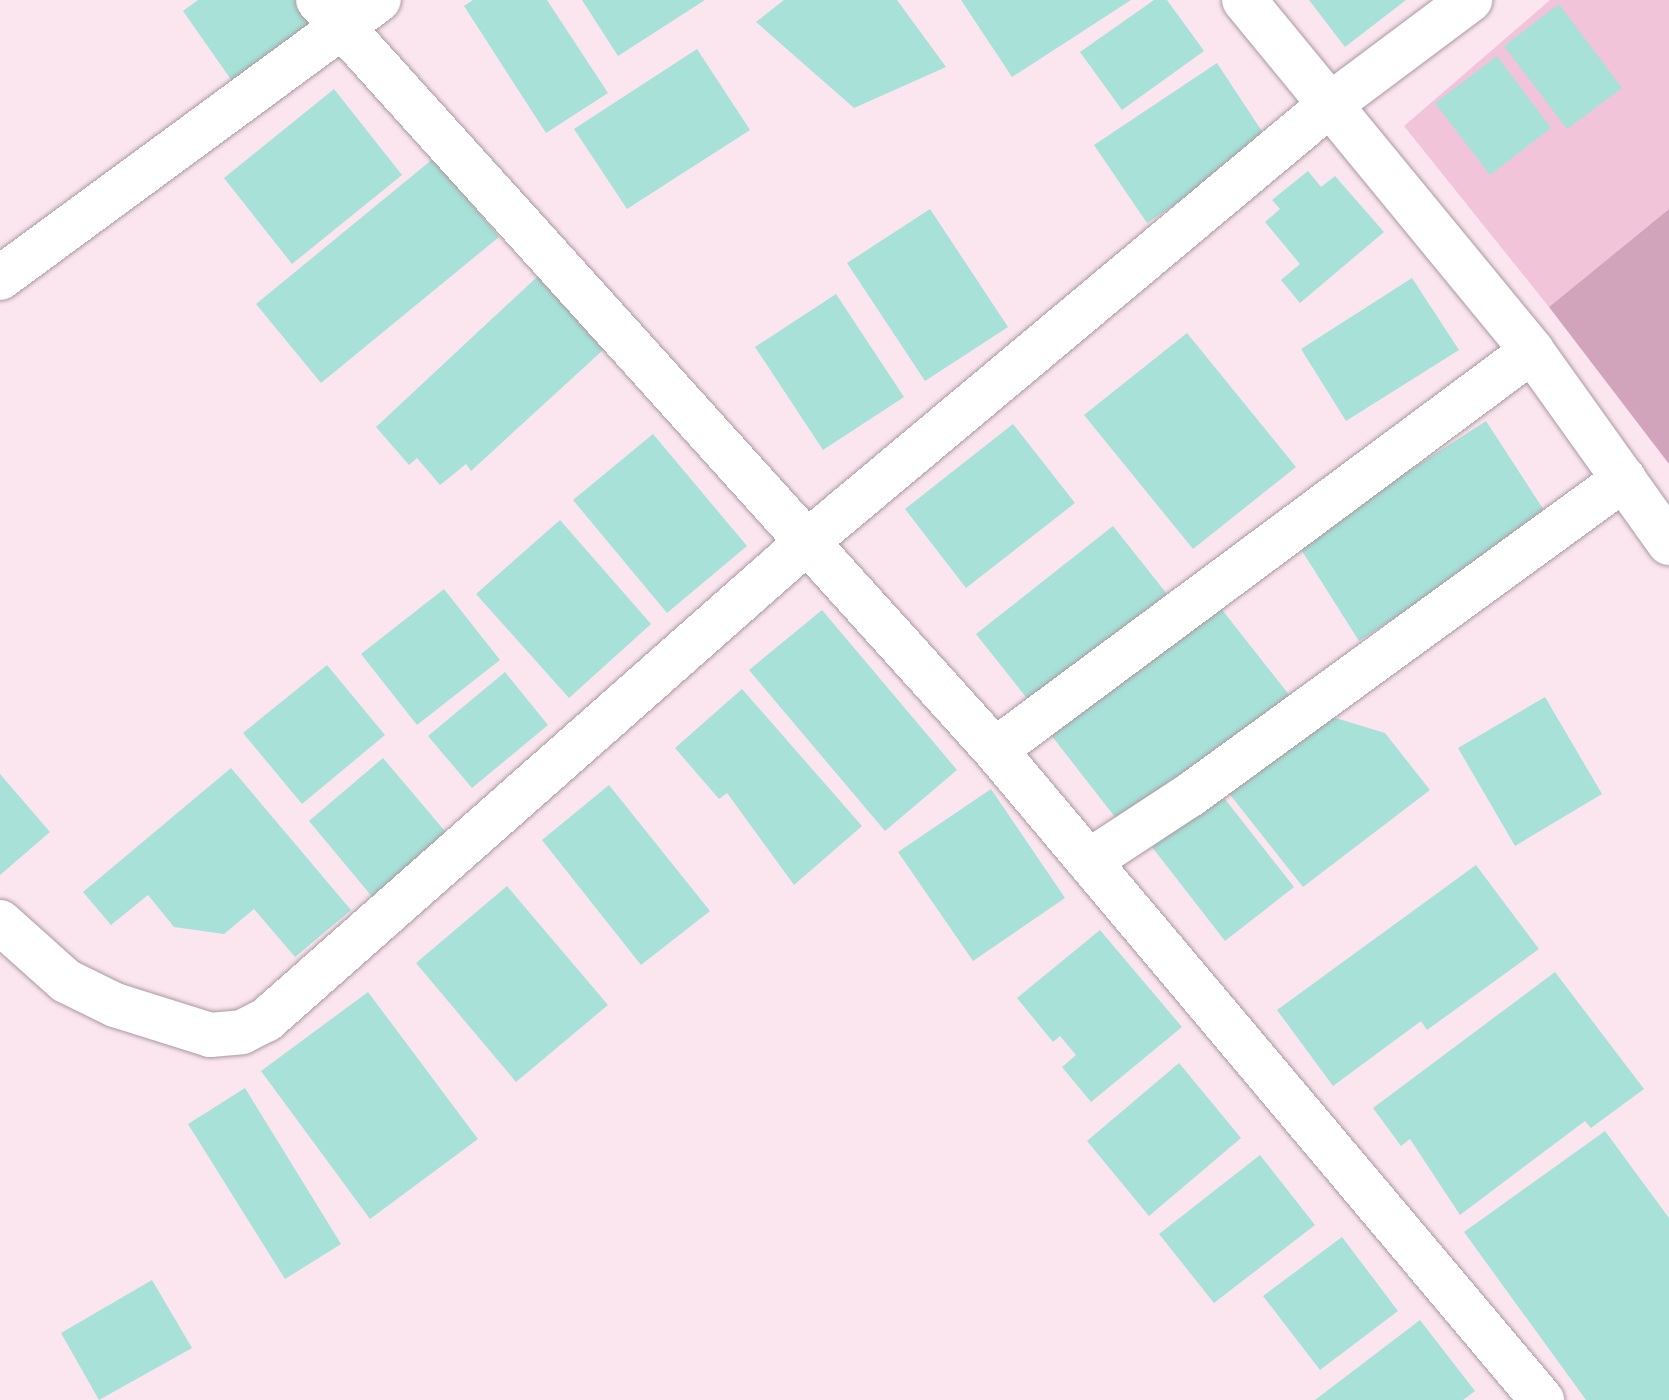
<!DOCTYPE html>
<style>
body{margin:0}
#map{position:relative;width:1669px;height:1400px;overflow:hidden;background:#fbe6f0;font-family:Commissioner,sans-serif}
div>[style]{position:absolute}
.green>*{inset:0;background:#f1c4da}
.water>*{inset:0;background:#d1a4bb}
.building>*{inset:0;background:#a7e1d8}
.roads{filter:drop-shadow(0 0 2px #ab98a1) drop-shadow(0 0 2px #ab98a1)}
.minor>*{height:44px;margin:-22px;padding:0 22px;transform-origin:22px;border-radius:22px;background:#fff}
span{translate:-50% -50%;white-space:nowrap;text-align:center;line-height:1.15;-webkit-text-stroke:7px #fff;paint-order:stroke}
</style>
<div id="map">
<div class="green">
<div style="clip-path:polygon(1550px 0,1669px 0,1669px 209px,1549px 307px,1404px 126px)"></div>
</div>
<div class="water">
<div style="clip-path:polygon(1669px 209px,1669px 464px,1549px 307px)"></div>
</div>
<div class="building">
<div style="clip-path:polygon(198px 0,304px 0,319px 21px,232px 81px,183px 11px)"></div>
<div style="clip-path:polygon(473px 0,547px 0,608px 93px,546px 133px,464px 6px)"></div>
<div style="clip-path:polygon(582px 0,705px 0,618px 56px)"></div>
<div style="clip-path:polygon(784px 0,897px 0,946px 67px,854px 108px,756px 22px)"></div>
<div style="clip-path:polygon(961px 0,1131px 0,1012px 77px)"></div>
<div style="clip-path:polygon(1154px 0,1167px 0,1204px 51px,1122px 110px,1080px 52px)"></div>
<div style="clip-path:polygon(1309px 0,1406px 0,1345px 47px)"></div>
<div style="clip-path:polygon(1559px 4px,1622px 88px,1567px 129px,1504px 46px)"></div>
<div style="clip-path:polygon(697px 49px,750px 130px,627px 209px,574px 129px)"></div>
<div style="clip-path:polygon(1497px 56px,1551px 128px,1490px 175px,1435px 103px)"></div>
<div style="clip-path:polygon(1217px 63px,1269px 142px,1147px 223px,1094px 145px)"></div>
<div style="clip-path:polygon(334px 89px,402px 175px,292px 264px,224px 178px)"></div>
<div style="clip-path:polygon(434px 158px,499px 237px,321px 383px,256px 304px)"></div>
<div style="clip-path:polygon(1308px 171px,1321px 187px,1335px 176px,1384px 232px,1300px 303px,1281px 280px,1300px 264px,1265px 222px,1280px 209px,1272px 200px)"></div>
<div style="clip-path:polygon(930px 209px,1008px 327px,925px 381px,847px 263px)"></div>
<div style="clip-path:polygon(538px 276px,603px 350px,471px 471px,466px 464px,440px 485px,417px 458px,409px 465px,376px 427px)"></div>
<div style="clip-path:polygon(1412px 278px,1459px 350px,1346px 421px,1301px 349px)"></div>
<div style="clip-path:polygon(836px 294px,904px 397px,823px 450px,755px 347px)"></div>
<div style="clip-path:polygon(1187px 333px,1296px 467px,1193px 549px,1084px 415px)"></div>
<div style="clip-path:polygon(1486px 421px,1549px 518px,1359px 641px,1297px 543px)"></div>
<div style="clip-path:polygon(1013px 424px,1075px 503px,966px 588px,905px 509px)"></div>
<div style="clip-path:polygon(653px 434px,747px 546px,667px 613px,573px 500px)"></div>
<div style="clip-path:polygon(560px 520px,651px 624px,569px 698px,476px 594px)"></div>
<div style="clip-path:polygon(1113px 526px,1167px 594px,1029px 701px,976px 634px)"></div>
<div style="clip-path:polygon(444px 589px,500px 660px,417px 725px,361px 654px)"></div>
<div style="clip-path:polygon(1212px 597px,1290px 696px,1122px 826px,1044px 726px)"></div>
<div style="clip-path:polygon(822px 610px,957px 770px,885px 831px,749px 670px)"></div>
<div style="clip-path:polygon(327px 665px,385px 735px,302px 804px,243px 733px)"></div>
<div style="clip-path:polygon(505px 672px,548px 725px,472px 788px,428px 736px)"></div>
<div style="clip-path:polygon(742px 689px,862px 826px,794px 885px,727px 793px,719px 799px,675px 748px)"></div>
<div style="clip-path:polygon(1545px 697px,1602px 794px,1515px 846px,1458px 748px)"></div>
<div style="clip-path:polygon(1319px 713px,1385px 733px,1430px 790px,1303px 887px,1224px 787px)"></div>
<div style="clip-path:polygon(383px 758px,449px 836px,374px 899px,309px 821px)"></div>
<div style="clip-path:polygon(231px 768px,351px 910px,295px 957px,254px 909px,224px 934px,174px 927px,148px 895px,111px 925px,83px 892px)"></div>
<div style="clip-path:polygon(0 774px,50px 832px,0 875px)"></div>
<div style="clip-path:polygon(609px 785px,710px 911px,641px 965px,542px 840px)"></div>
<div style="clip-path:polygon(991px 789px,1065px 898px,973px 961px,898px 852px)"></div>
<div style="clip-path:polygon(1221px 794px,1294px 887px,1225px 941px,1152px 847px)"></div>
<div style="clip-path:polygon(1476px 865px,1539px 949px,1427px 1030px,1421px 1021px,1333px 1086px,1277px 1010px)"></div>
<div style="clip-path:polygon(507px 886px,608px 1005px,516px 1082px,416px 963px)"></div>
<div style="clip-path:polygon(1100px 930px,1182px 1027px,1091px 1102px,1062px 1067px,1076px 1055px,1060px 1036px,1053px 1042px,1017px 998px)"></div>
<div style="clip-path:polygon(1555px 972px,1644px 1089px,1591px 1128px,1585px 1121px,1460px 1215px,1410px 1139px,1401px 1146px,1373px 1108px)"></div>
<div style="clip-path:polygon(368px 992px,478px 1139px,370px 1219px,261px 1071px)"></div>
<div style="clip-path:polygon(1179px 1063px,1241px 1138px,1149px 1216px,1087px 1141px)"></div>
<div style="clip-path:polygon(245px 1088px,341px 1244px,285px 1279px,188px 1124px)"></div>
<div style="clip-path:polygon(1605px 1131px,1669px 1218px,1669px 1400px,1586px 1400px,1464px 1232px)"></div>
<div style="clip-path:polygon(1260px 1155px,1315px 1225px,1214px 1303px,1159px 1234px)"></div>
<div style="clip-path:polygon(1342px 1237px,1398px 1311px,1320px 1370px,1263px 1296px)"></div>
<div style="clip-path:polygon(152px 1280px,192px 1348px,99px 1400px,61px 1333px)"></div>
<div style="clip-path:polygon(1420px 1320px,1475px 1391px,1463px 1400px,1315px 1400px)"></div>
</div>
<div class="roads">
<div class="minor">
<div style="left:318px;top:0;width:1010px;rotate:47.93deg"></div>
<div style="left:995px;top:750px;width:850px;rotate:49.92deg"></div>
<div style="left:1244px;top:0;width:454px;rotate:50.6deg"></div>
<div style="left:1532px;top:351px;width:236px;rotate:54.5deg"></div>
<div style="left:0;top:278px;width:470px;rotate:-36.3deg"></div>
<div style="left:995px;top:750px;width:669px;rotate:-36.61deg"></div>
<div style="left:1089px;top:861px;width:121px;rotate:-33.2deg"></div>
<div style="left:1190px;top:795px;width:537px;rotate:-36.06deg"></div>
<div style="left:0;top:922px;width:89px;rotate:41.8deg"></div>
<div style="left:66px;top:981px;width:55px;rotate:26.1deg"></div>
<div style="left:115px;top:1005px;width:100px;rotate:17.5deg"></div>
<div style="left:210px;top:1035px;width:32px;rotate:-5deg"></div>
<div style="left:242px;top:1032px;width:27px;rotate:-27deg"></div>
<div style="left:266px;top:1020px;width:722px;rotate:-41.46deg"></div>
<div style="left:807px;top:542px;width:678px;rotate:-39.91deg"></div>
<div style="left:1327px;top:107px;width:179px;rotate:-36.8deg"></div>
</div>
</div>
</div>
